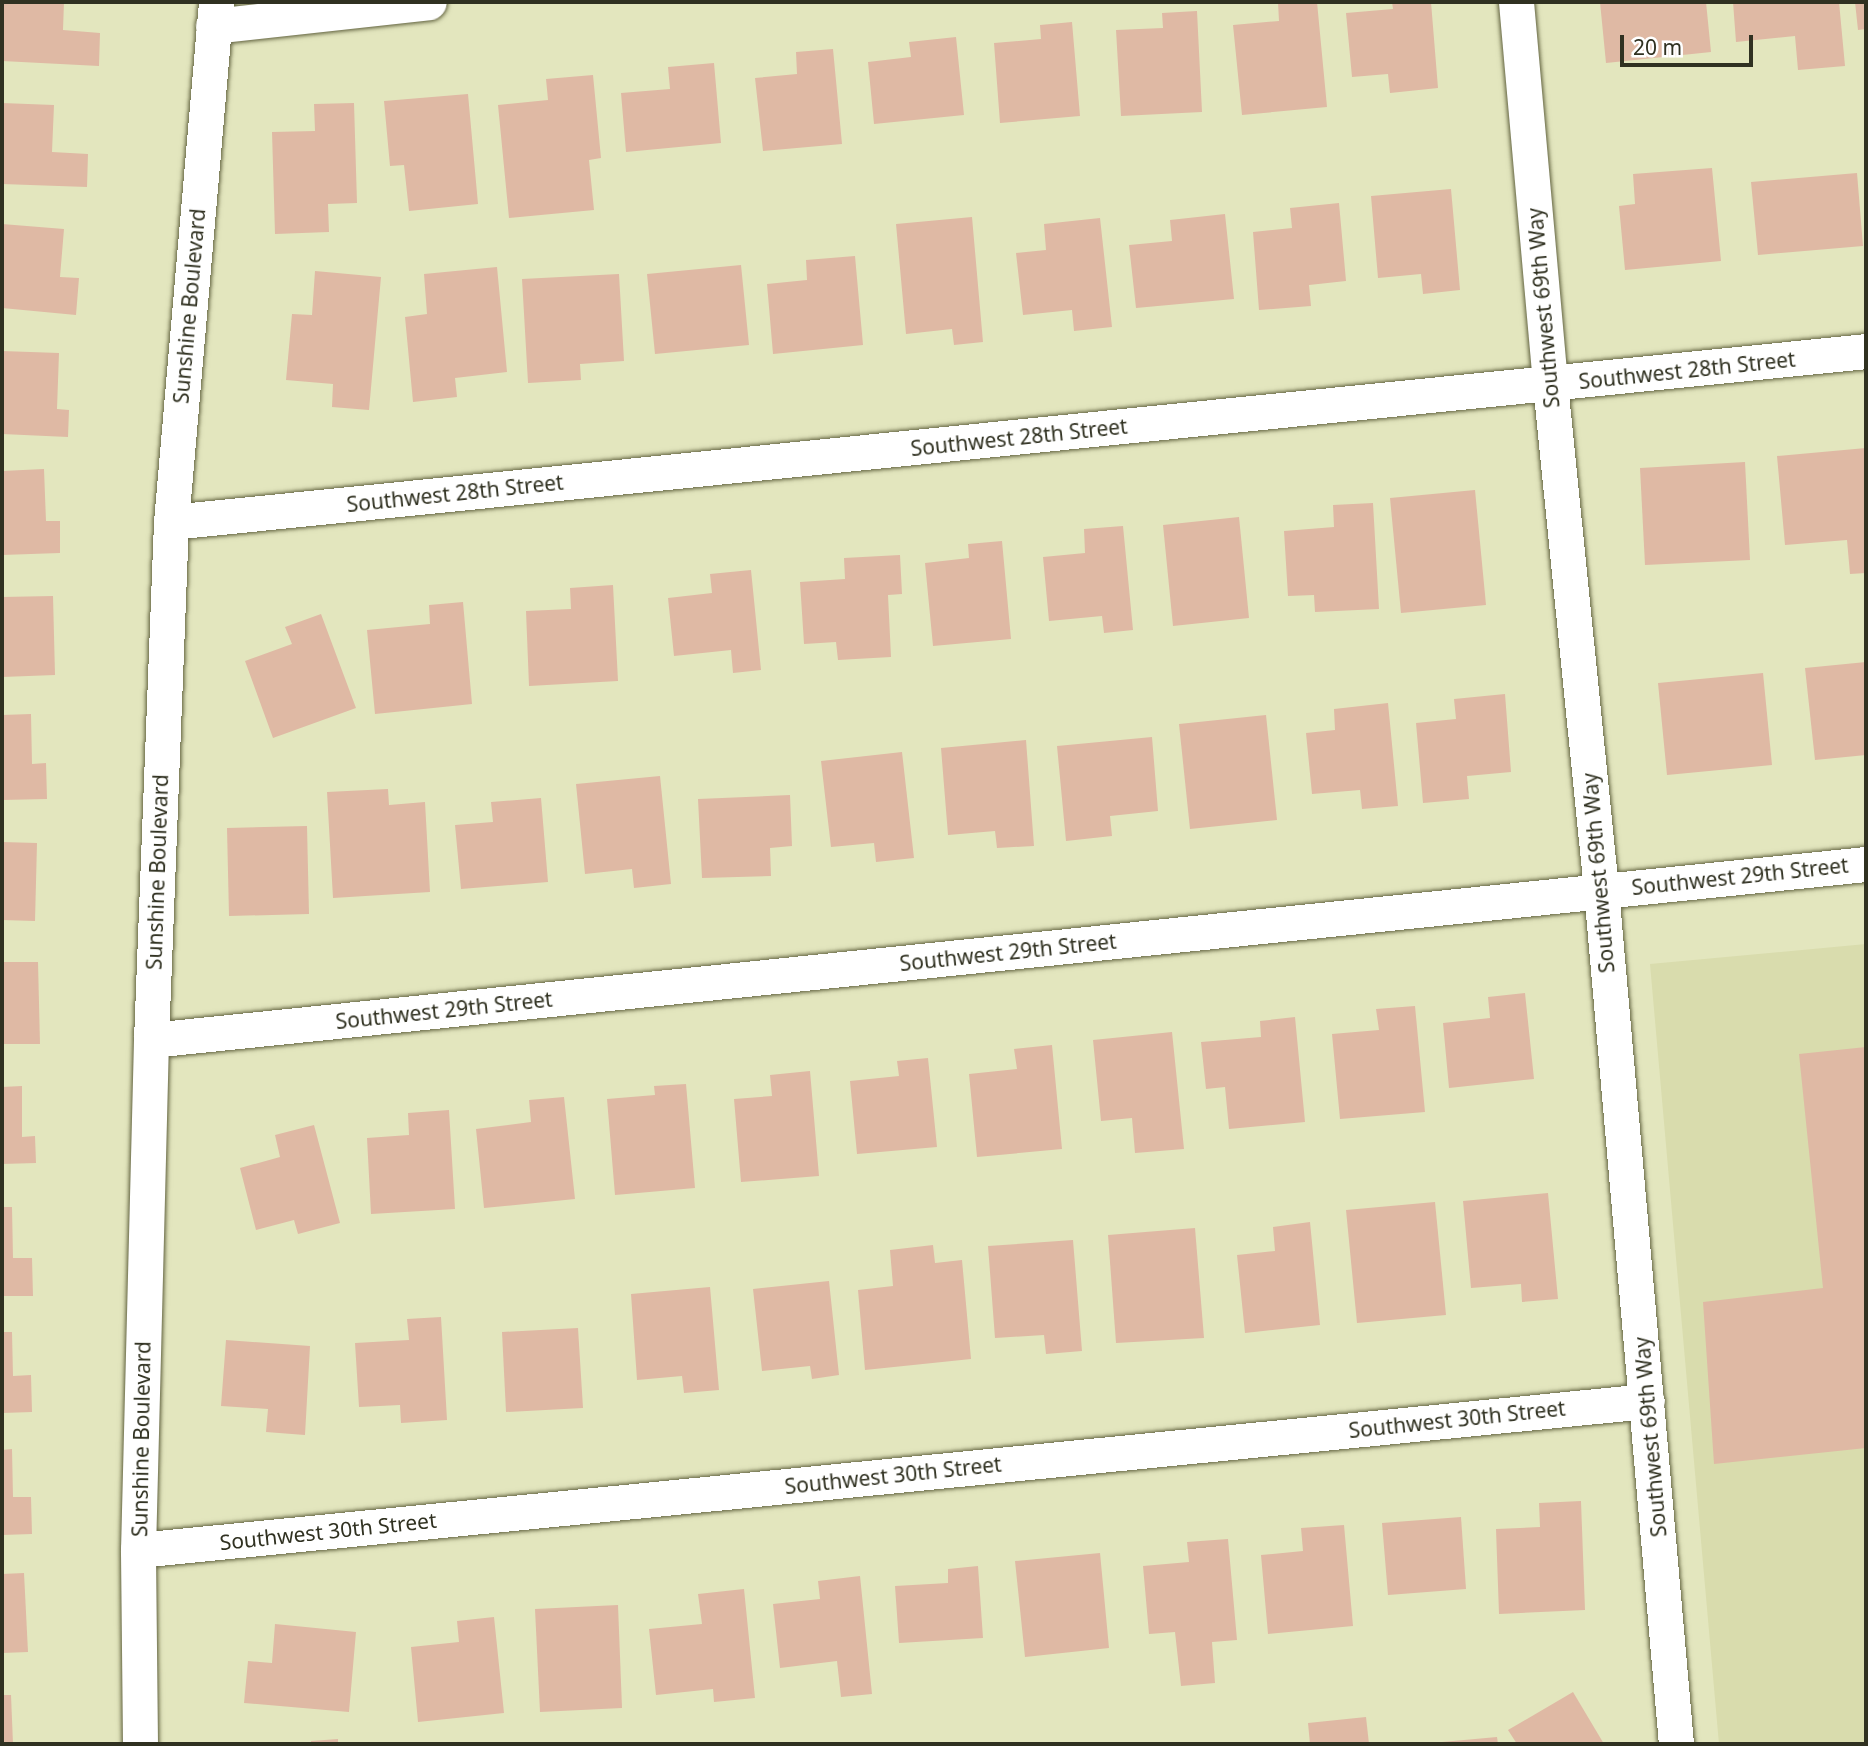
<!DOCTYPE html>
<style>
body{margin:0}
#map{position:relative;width:1868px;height:1746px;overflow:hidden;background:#e3e6be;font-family:"Noto Sans",sans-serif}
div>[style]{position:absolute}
.built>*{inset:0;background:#d9dcad}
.building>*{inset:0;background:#dfb9a4}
.roads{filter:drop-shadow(0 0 2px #636441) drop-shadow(0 0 2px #636441)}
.minor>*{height:35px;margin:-17.5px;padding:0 17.5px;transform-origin:17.5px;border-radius:17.5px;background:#fff}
span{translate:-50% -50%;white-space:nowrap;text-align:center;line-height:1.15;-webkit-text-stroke:6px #fff;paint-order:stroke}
.street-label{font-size:21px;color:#303121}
.frame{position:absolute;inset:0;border:4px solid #303121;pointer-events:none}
.scale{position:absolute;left:1620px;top:35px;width:133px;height:32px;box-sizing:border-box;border:4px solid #303121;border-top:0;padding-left:9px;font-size:21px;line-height:24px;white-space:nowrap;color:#303121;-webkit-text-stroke:5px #fff;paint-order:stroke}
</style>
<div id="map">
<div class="built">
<div style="clip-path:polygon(1866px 944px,1866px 1744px,1719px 1744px,1650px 964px)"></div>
</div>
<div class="building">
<div style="clip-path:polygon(2px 2px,64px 2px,63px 30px,100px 33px,99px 66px,2px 61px)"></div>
<div style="clip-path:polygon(1278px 2px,1317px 2px,1327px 107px,1242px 115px,1233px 25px,1279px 21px)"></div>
<div style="clip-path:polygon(1392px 2px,1431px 2px,1438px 88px,1390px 93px,1388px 74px,1352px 77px,1346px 13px,1393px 9px)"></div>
<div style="clip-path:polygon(1600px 2px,1706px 2px,1711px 52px,1606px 63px)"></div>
<div style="clip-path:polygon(1733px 2px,1839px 2px,1845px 66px,1798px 70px,1795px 36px,1736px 42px)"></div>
<div style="clip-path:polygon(1855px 2px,1866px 2px,1866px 29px,1858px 30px)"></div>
<div style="clip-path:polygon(1197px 11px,1202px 112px,1121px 116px,1116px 30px,1163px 28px,1162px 13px)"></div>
<div style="clip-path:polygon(1072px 22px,1080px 116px,1000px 123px,994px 43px,1041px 39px,1040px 25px)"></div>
<div style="clip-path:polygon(956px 37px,964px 115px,874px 124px,868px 62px,911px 57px,909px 42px)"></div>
<div style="clip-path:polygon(833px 49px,842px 144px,763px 151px,755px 78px,797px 74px,796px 52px)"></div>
<div style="clip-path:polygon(714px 63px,721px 143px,626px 152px,621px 93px,670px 89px,668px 67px)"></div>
<div style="clip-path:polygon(593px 75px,601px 158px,589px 160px,594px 210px,509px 218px,498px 105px,548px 100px,546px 79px)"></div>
<div style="clip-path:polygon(468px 94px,478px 204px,409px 211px,404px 165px,390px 166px,384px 101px)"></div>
<div style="clip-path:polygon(2px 103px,54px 105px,52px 152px,88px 154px,87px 187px,2px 184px)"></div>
<div style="clip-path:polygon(354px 103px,357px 203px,328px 204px,329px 232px,275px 234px,272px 132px,315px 131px,314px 104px)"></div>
<div style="clip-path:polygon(1712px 168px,1721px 261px,1625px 270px,1619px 206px,1635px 204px,1633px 174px)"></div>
<div style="clip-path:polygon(1857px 173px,1863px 246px,1758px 255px,1751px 182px)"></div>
<div style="clip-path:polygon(1451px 189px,1460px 290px,1423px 294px,1421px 274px,1378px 278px,1371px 196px)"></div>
<div style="clip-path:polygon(1339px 203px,1346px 281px,1309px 285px,1311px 306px,1259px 310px,1253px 232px,1292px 228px,1290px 208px)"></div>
<div style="clip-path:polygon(1225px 214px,1234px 299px,1136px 308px,1129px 245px,1172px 241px,1170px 220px)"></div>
<div style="clip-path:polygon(972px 217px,983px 342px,954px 345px,952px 329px,906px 334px,896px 224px)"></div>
<div style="clip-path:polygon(1100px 218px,1112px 327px,1074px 331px,1072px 310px,1023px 315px,1016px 253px,1046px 250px,1044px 224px)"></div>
<div style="clip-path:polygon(2px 224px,64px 229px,60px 277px,79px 278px,76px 315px,2px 308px)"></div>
<div style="clip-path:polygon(855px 256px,863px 345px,773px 354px,767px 284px,807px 280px,806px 260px)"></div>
<div style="clip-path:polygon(741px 265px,749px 345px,655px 354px,647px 274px)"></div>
<div style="clip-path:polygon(497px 267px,507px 372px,455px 378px,457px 397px,413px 402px,405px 317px,427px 314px,424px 274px)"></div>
<div style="clip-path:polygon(315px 271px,381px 277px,369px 410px,332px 407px,333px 384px,286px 380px,292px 314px,312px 315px)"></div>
<div style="clip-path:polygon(619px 274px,624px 361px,580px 364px,581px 380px,528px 383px,522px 279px)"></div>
<div style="clip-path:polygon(2px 351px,59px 353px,57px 409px,69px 410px,68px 437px,2px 434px)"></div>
<div style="clip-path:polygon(1866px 448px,1866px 573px,1850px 574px,1847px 540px,1785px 545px,1777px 456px)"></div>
<div style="clip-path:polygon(1745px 462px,1750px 560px,1645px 565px,1640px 468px)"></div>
<div style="clip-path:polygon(44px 469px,46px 521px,60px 521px,60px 553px,2px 555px,2px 471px)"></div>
<div style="clip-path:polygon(1475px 490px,1486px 605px,1401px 613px,1390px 498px)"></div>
<div style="clip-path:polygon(1373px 503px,1379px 609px,1315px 612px,1314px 595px,1288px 596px,1284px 531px,1334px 527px,1333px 505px)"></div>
<div style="clip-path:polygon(1239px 517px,1249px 618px,1173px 626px,1163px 525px)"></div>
<div style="clip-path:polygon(1123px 526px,1133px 630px,1104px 633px,1102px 616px,1049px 621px,1043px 557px,1085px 553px,1084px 529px)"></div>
<div style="clip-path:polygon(1002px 541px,1011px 639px,933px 646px,925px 563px,969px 558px,968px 544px)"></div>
<div style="clip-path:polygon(900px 555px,902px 594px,888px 595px,891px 657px,838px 660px,836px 642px,804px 644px,800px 582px,845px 579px,844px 558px)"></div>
<div style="clip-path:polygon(751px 570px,761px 670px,733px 673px,731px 650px,674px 656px,668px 598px,712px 593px,710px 574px)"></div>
<div style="clip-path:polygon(613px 585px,618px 681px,529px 686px,526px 611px,571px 609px,570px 588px)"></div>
<div style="clip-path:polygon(53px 596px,55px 675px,2px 677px,2px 597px)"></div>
<div style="clip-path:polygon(463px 602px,472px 704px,375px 714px,367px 630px,430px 624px,429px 605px)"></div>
<div style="clip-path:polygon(321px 614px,356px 708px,273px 738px,245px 661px,292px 644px,285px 627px)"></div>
<div style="clip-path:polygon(1866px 662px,1866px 755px,1815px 760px,1805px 668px)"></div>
<div style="clip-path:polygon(1763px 673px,1772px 765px,1667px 775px,1658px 683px)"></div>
<div style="clip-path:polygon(1505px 694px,1511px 772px,1467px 776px,1469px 799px,1423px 803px,1416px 723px,1456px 719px,1454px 699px)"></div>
<div style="clip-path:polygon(1388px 703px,1398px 806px,1362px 809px,1360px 790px,1312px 794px,1306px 733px,1335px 730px,1334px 709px)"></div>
<div style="clip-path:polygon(31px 714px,32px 764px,46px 763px,47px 799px,2px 800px,2px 715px)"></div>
<div style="clip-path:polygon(1266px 715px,1277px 820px,1190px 829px,1179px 724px)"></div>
<div style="clip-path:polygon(1152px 737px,1158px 811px,1110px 816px,1112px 836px,1066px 841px,1057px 746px)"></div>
<div style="clip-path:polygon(1026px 740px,1034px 846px,997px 848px,995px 831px,948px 835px,941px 748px)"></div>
<div style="clip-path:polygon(902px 752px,914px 858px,876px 862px,874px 843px,831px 847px,821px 761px)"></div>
<div style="clip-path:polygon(660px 776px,671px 884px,634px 888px,632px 869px,585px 874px,576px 784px)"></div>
<div style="clip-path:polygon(388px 789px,389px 805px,425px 802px,430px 892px,333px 898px,327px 792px)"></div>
<div style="clip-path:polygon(790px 795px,792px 846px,770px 848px,771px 876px,702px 878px,698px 799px)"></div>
<div style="clip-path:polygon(541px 798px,548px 882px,461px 889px,455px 825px,493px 822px,491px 802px)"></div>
<div style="clip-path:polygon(307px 826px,309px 914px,229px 916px,227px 828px)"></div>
<div style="clip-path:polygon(2px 842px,37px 843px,35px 921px,2px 920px)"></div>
<div style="clip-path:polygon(2px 962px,38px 962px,40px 1044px,2px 1044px)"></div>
<div style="clip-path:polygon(1525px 993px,1534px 1079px,1449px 1088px,1443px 1023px,1490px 1018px,1488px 997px)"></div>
<div style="clip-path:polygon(1415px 1006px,1425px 1112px,1340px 1119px,1332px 1034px,1379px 1030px,1376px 1009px)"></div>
<div style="clip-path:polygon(1295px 1017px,1305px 1122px,1229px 1129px,1225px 1087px,1206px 1089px,1201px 1042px,1261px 1037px,1260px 1021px)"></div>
<div style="clip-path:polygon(1172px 1032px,1184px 1149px,1135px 1153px,1132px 1118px,1101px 1121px,1093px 1040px)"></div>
<div style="clip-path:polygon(1052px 1045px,1062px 1149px,977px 1157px,969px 1074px,1017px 1069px,1014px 1049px)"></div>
<div style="clip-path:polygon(1866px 1047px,1866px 1448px,1714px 1464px,1703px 1302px,1823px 1288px,1799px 1054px)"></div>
<div style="clip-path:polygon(928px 1058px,937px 1147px,857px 1154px,850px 1081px,899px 1076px,897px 1061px)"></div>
<div style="clip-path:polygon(810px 1071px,819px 1176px,741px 1182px,734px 1099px,772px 1096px,770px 1075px)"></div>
<div style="clip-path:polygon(686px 1084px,695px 1188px,615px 1195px,607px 1099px,655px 1095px,654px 1086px)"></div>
<div style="clip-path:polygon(22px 1086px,22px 1137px,35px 1136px,36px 1163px,2px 1164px,2px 1087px)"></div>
<div style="clip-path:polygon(564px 1097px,575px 1199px,484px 1208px,476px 1129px,531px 1122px,529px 1100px)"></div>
<div style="clip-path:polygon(449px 1110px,455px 1209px,371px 1214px,367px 1138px,409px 1135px,408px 1113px)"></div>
<div style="clip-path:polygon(314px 1125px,340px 1223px,298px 1234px,294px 1220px,256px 1230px,240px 1168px,280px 1157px,275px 1135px)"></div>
<div style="clip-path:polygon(1548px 1193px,1558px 1299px,1522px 1302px,1521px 1284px,1471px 1288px,1463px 1201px)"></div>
<div style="clip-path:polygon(1435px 1202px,1446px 1315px,1357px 1323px,1346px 1210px)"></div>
<div style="clip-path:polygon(2px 1207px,12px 1207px,13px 1258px,32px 1258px,33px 1296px,2px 1296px)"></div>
<div style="clip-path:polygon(1310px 1222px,1320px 1325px,1245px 1333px,1237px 1255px,1275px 1251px,1273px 1227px)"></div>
<div style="clip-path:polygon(1195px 1228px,1204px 1338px,1116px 1343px,1108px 1235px)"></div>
<div style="clip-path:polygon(1073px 1240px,1082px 1351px,1046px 1354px,1044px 1335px,995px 1338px,988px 1246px)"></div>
<div style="clip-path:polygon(933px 1245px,935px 1263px,962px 1260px,971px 1359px,865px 1370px,858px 1290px,893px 1286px,890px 1250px)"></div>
<div style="clip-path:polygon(829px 1281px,839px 1375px,812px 1379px,810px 1366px,762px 1371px,753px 1289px)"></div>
<div style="clip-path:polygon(710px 1287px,719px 1390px,684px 1393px,682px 1376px,637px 1380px,631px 1294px)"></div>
<div style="clip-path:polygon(441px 1317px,447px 1420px,401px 1423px,400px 1405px,359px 1407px,355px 1343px,409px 1340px,407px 1319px)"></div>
<div style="clip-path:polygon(578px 1328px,583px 1408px,506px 1412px,502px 1332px)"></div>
<div style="clip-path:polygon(2px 1332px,12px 1332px,13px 1376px,31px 1375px,32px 1412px,2px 1413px)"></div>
<div style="clip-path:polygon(226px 1340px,310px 1346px,305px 1435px,266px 1432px,268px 1409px,221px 1406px)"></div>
<div style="clip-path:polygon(12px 1449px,13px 1497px,31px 1497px,32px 1534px,2px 1535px,2px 1450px)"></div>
<div style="clip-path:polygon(1581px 1501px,1585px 1610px,1499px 1614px,1496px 1529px,1540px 1527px,1539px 1503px)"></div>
<div style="clip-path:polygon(1461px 1517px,1466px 1589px,1388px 1595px,1382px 1523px)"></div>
<div style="clip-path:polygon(1344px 1525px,1353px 1626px,1268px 1634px,1261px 1555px,1303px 1551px,1301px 1528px)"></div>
<div style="clip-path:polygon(1228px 1539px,1237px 1640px,1212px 1642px,1215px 1683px,1181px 1686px,1175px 1632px,1149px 1634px,1143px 1566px,1189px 1562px,1187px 1542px)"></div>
<div style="clip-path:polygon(1100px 1553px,1109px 1648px,1025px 1657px,1015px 1561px)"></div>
<div style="clip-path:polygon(978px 1566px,983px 1638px,899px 1643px,895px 1586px,948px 1583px,948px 1569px)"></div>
<div style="clip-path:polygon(24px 1573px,28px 1652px,2px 1653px,2px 1574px)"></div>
<div style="clip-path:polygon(860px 1576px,872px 1694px,841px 1697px,837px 1661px,780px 1668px,773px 1604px,820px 1599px,818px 1581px)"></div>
<div style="clip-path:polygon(744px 1589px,755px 1698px,714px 1702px,713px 1689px,656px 1695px,649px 1629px,702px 1624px,698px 1594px)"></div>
<div style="clip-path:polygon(618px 1605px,622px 1708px,540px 1712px,535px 1609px)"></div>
<div style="clip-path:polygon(494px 1617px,504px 1713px,418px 1722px,411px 1647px,459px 1642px,457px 1621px)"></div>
<div style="clip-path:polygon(275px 1624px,356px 1632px,349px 1712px,244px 1703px,248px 1661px,272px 1663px)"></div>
<div style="clip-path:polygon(1573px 1692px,1604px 1744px,1517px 1744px,1508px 1730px)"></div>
<div style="clip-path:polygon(2px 1695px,11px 1695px,13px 1744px,2px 1744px)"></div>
<div style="clip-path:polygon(1366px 1717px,1369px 1744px,1310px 1744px,1308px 1723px)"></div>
<div style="clip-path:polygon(1497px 1737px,1498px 1744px,1442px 1744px,1442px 1742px)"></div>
<div style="clip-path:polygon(338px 1739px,338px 1744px,311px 1744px,311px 1741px)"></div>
</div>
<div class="roads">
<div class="minor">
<div style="left:1516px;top:2px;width:384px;rotate:84.9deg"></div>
<div style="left:1550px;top:384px;width:509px;rotate:84.24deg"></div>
<div style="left:1601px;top:890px;width:857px;rotate:84.98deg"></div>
<div style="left:213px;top:26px;width:217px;rotate:-6.3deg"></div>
<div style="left:171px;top:522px;width:1704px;rotate:-5.76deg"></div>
<div style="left:151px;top:1040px;width:1724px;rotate:-5.86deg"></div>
<div style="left:138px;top:1550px;width:1516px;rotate:-5.64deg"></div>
<div style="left:140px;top:1744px;width:194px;rotate:-90.6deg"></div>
<div style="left:138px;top:1550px;width:510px;rotate:-88.54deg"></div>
<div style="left:151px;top:1040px;width:518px;rotate:-87.79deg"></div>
<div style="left:171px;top:522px;width:522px;rotate:-85.05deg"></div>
</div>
</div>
<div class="street-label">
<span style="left:189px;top:306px;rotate:-85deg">Sunshine Boulevard</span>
<span style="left:1543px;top:308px;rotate:-95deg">Southwest 69th Way</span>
<span style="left:1687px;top:370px;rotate:-6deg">Southwest 28th Street</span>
<span style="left:1019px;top:437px;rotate:-6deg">Southwest 28th Street</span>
<span style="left:455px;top:493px;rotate:-6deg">Southwest 28th Street</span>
<span style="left:157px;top:872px;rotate:-88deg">Sunshine Boulevard</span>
<span style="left:1598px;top:873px;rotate:-95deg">Southwest 69th Way</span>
<span style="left:1740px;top:876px;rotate:-6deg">Southwest 29th Street</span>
<span style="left:1008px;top:952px;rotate:-6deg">Southwest 29th Street</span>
<span style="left:444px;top:1010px;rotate:-6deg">Southwest 29th Street</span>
<span style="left:1457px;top:1419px;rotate:-6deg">Southwest 30th Street</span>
<span style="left:1650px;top:1437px;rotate:-95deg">Southwest 69th Way</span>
<span style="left:141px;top:1439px;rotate:-89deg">Sunshine Boulevard</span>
<span style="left:893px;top:1475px;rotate:-6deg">Southwest 30th Street</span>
<span style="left:328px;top:1531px;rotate:-6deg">Southwest 30th Street</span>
</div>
<div class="frame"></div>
<div class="scale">20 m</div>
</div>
